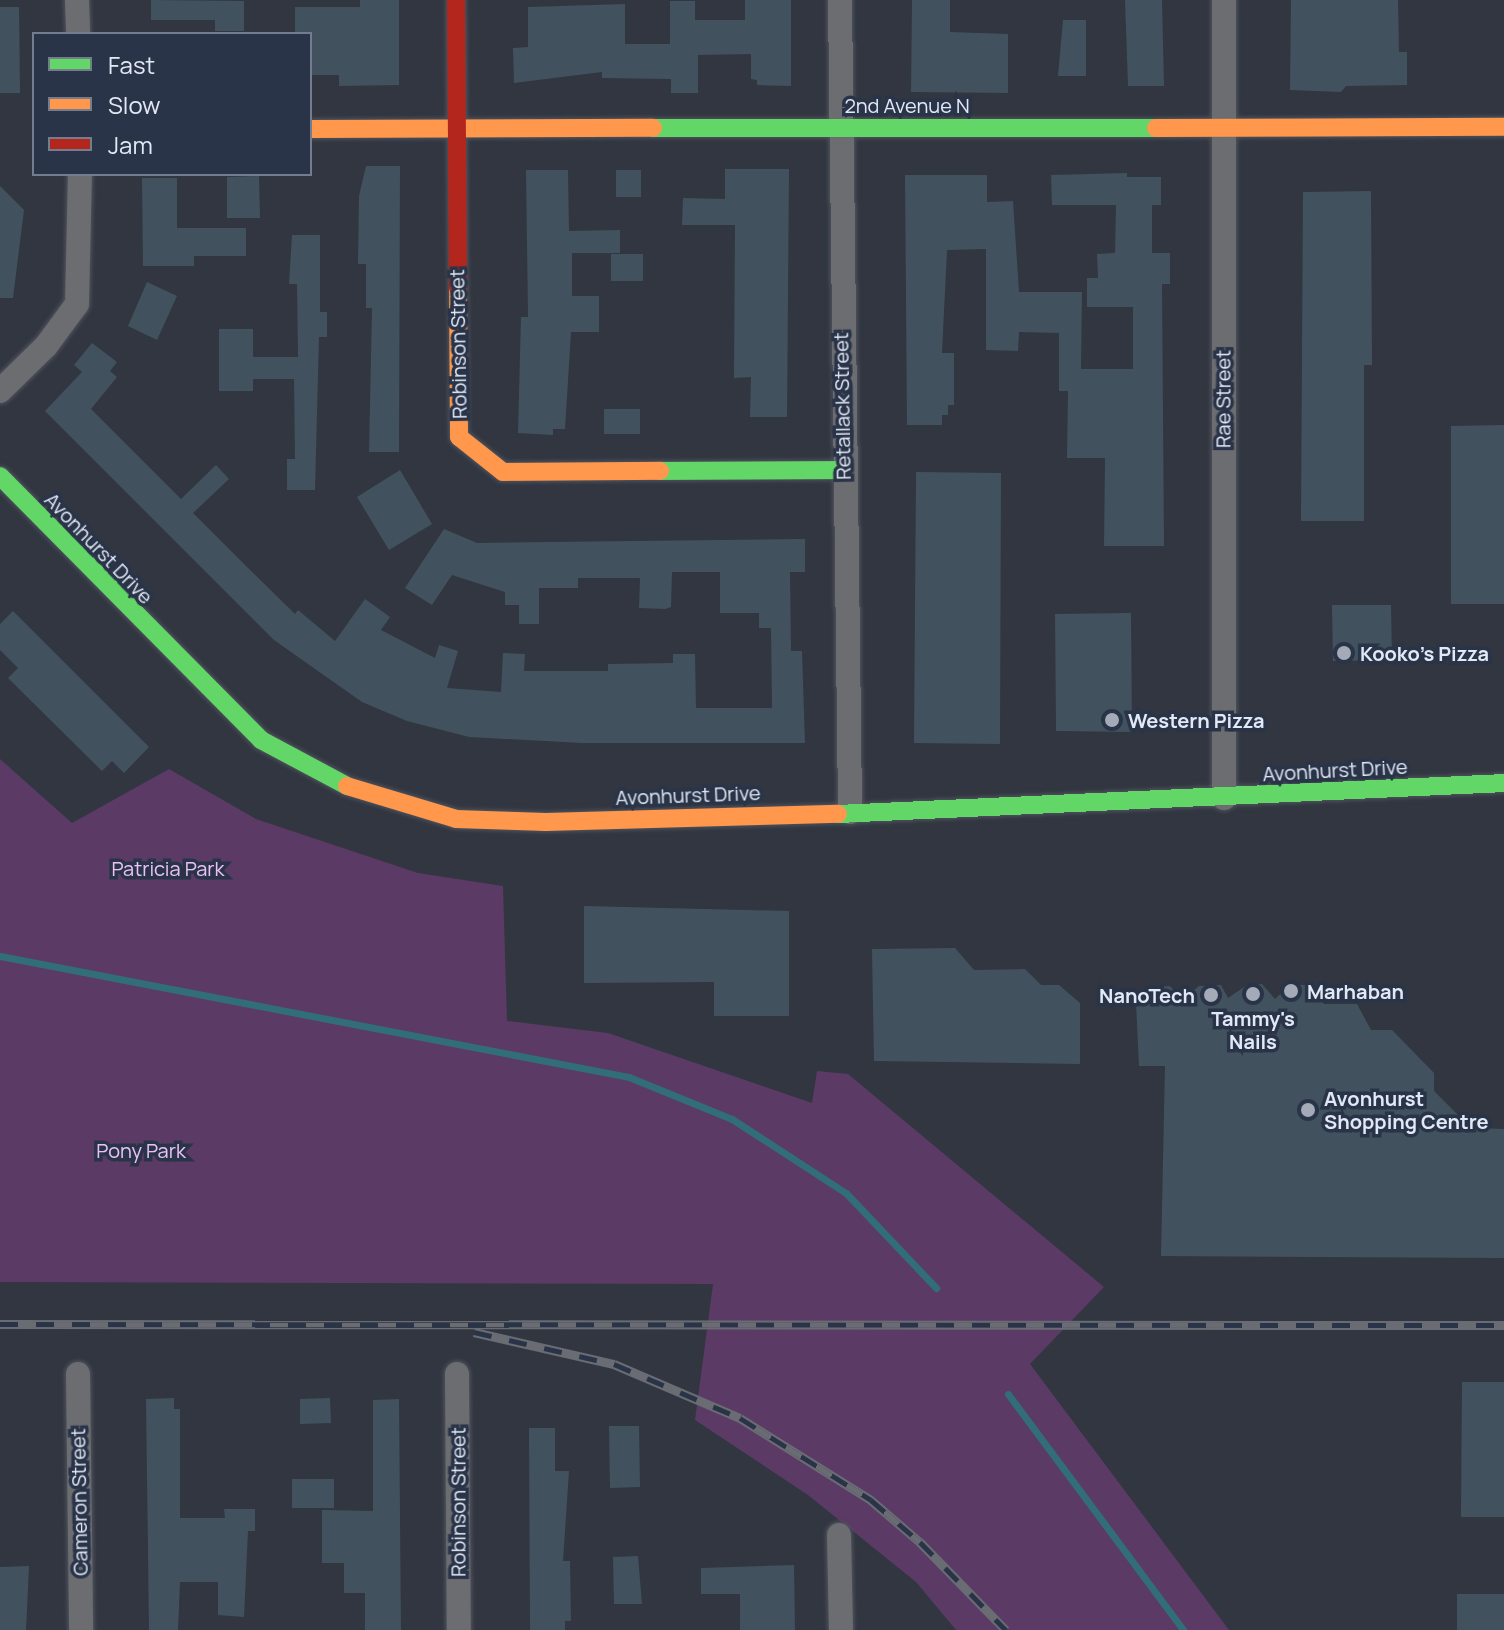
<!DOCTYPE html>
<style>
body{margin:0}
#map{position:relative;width:1504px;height:1630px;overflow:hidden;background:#313641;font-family:Manrope,sans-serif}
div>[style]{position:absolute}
.green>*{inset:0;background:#5b3a66}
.stream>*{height:7px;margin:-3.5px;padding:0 3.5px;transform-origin:3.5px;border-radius:3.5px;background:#316e78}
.building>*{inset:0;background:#41525e}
.roads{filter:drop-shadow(0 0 2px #4f535c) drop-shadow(0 0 2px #4f535c)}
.street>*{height:24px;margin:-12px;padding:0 12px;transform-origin:12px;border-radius:12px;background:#6c6d71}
.fast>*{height:18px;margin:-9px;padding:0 9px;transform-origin:9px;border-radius:9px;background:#63d668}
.slow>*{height:18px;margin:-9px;padding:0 9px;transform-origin:9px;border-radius:9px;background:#ff974d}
.jam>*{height:18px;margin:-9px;padding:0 9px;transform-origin:9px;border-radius:9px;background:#b3261e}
.rail>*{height:9px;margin-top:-4.5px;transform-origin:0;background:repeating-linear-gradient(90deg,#2a3448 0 18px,#696c72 0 36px);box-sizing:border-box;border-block:2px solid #696c72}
.dots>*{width:22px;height:22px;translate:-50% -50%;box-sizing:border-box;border:4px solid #2a3448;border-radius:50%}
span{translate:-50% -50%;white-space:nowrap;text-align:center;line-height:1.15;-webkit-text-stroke:7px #2a3448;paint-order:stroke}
.street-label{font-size:20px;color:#e2e9f6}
.poi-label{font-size:20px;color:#e2e9f6;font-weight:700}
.left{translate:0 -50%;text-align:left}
.right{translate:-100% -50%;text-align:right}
.park-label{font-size:20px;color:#ebc1f7}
.legend{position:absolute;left:32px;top:32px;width:280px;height:144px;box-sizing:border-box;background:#2a3448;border:2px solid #747c8e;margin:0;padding:10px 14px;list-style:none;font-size:24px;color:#e2e9f6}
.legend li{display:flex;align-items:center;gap:16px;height:40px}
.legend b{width:40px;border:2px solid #747c8e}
</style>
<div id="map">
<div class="green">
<div style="clip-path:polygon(0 759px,72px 823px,169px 769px,256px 819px,418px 873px,503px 886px,507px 1021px,608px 1033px,812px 1103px,817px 1071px,848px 1074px,1104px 1287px,1030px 1364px,1229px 1630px,956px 1630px,916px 1582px,808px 1495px,695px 1420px,713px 1284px,0 1282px)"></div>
</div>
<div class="stream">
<div style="left:0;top:956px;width:641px;rotate:10.89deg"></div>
<div style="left:629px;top:1077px;width:111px;rotate:22.2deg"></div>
<div style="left:732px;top:1119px;width:136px;rotate:33deg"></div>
<div style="left:846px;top:1193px;width:131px;rotate:46.5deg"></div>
<div style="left:1008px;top:1394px;width:294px;rotate:53.4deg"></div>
</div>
<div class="building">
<div style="clip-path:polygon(151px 0,244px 1px,244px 31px,215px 31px,215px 20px,151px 20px)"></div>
<div style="clip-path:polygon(360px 0,399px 0,399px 85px,339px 86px,339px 75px,310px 75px,310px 34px,295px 34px,295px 7px,360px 7px)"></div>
<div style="clip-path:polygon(745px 0,791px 0,791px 86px,757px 85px,757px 80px,751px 79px,751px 54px,698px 55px,698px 93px,671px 93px,671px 79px,602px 78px,602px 72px,514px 83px,513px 48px,528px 47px,528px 7px,625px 4px,625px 44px,670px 44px,670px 1px,695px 1px,695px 20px,745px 20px)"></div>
<div style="clip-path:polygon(912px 0,950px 0,950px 32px,1008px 34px,1008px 93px,911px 92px)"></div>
<div style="clip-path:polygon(1125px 0,1162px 0,1164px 86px,1128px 86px)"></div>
<div style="clip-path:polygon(1291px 0,1398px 0,1399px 52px,1407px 52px,1407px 85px,1346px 86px,1341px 92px,1290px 90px)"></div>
<div style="clip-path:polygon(0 7px,19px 7px,20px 93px,0 93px)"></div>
<div style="clip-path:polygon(1063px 20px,1086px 20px,1086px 76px,1058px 76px)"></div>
<div style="clip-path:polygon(366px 166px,400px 166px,399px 452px,369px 452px,372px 308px,366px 308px,366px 264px,358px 264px,359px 196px)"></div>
<div style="clip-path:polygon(725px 169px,789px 169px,787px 417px,750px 417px,751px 377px,734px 378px,735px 225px,682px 225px,683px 198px,725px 199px)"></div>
<div style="clip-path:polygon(526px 170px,568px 170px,569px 231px,620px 230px,620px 253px,572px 253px,572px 296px,599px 296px,599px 332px,571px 332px,565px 429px,553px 429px,553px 435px,518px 433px,521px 317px,528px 317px)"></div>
<div style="clip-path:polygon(616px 170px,641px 170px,641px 197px,616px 197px)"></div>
<div style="clip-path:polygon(1127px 173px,1127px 177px,1161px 177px,1161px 205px,1152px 205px,1152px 253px,1170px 253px,1170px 284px,1162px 284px,1164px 546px,1104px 546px,1105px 458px,1067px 458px,1068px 391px,1059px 391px,1059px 333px,1019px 332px,1018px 351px,986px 350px,986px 249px,947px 250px,942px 353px,954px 353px,954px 405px,948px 405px,948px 415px,942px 415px,942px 425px,907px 425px,905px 175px,987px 175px,987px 202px,1013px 201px,1019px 292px,1082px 292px,1081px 369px,1133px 369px,1133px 307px,1087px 307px,1087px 278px,1098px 278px,1097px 254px,1115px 253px,1116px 205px,1052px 205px,1051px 175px)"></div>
<div style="clip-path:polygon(259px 176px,260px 218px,227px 218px,227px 177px)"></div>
<div style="clip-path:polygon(142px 178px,177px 178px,177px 228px,246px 228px,246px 256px,194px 256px,194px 266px,143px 266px)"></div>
<div style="clip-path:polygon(0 186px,24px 210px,13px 298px,0 298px)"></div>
<div style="clip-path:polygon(1371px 191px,1372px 365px,1364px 365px,1364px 521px,1301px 521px,1303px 192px)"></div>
<div style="clip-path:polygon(292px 235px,320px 235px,320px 312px,327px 312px,327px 337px,319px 337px,315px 490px,287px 490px,287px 459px,295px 459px,294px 379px,253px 379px,253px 391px,219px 391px,219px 329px,253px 329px,253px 357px,298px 357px,297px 284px,289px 284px)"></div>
<div style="clip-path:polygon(611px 254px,643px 254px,643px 281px,611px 281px)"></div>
<div style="clip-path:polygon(147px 282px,177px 296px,157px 340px,128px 326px)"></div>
<div style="clip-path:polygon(92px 343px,117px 362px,110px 371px,117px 377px,91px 409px,181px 499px,216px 465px,229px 479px,193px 513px,245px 565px,295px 614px,298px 610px,335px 641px,365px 599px,390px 617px,381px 630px,435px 658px,439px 645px,458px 651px,447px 688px,501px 692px,503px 653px,525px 654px,524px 671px,608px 671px,608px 664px,673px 663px,673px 654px,695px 654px,696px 708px,772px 708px,771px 628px,759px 628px,759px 613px,720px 613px,720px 572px,672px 572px,671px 607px,665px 609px,639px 608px,640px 578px,578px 578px,578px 588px,539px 588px,539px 624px,519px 624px,519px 605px,505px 605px,505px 592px,452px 575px,432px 605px,405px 588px,444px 529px,477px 543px,805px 539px,805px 572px,790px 572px,791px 651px,802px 651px,805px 743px,582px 743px,469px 737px,407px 721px,362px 702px,274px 640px,45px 411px,82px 372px,74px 365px)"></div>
<div style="clip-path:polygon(604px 409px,640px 409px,640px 434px,604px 434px)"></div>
<div style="clip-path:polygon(1504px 425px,1504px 604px,1451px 604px,1451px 426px)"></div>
<div style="clip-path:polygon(400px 470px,432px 524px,389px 550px,357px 497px)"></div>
<div style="clip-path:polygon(916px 472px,1001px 473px,1000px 744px,914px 743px)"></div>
<div style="clip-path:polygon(1332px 605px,1391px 605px,1392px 660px,1333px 661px)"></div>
<div style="clip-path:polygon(13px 611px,149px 747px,124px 773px,112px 761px,102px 771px,8px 678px,18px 668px,0 650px,0 624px)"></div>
<div style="clip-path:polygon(1131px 613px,1132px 732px,1056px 731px,1055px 614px)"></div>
<div style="clip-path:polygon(584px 906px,789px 911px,789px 1016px,714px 1016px,714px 982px,584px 983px)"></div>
<div style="clip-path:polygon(955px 948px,974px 970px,1025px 969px,1041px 985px,1059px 985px,1080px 1003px,1080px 1064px,874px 1061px,872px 949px)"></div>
<div style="clip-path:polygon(1262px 984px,1275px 999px,1290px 985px,1310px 985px,1324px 1004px,1357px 1004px,1371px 1030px,1392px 1030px,1434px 1073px,1434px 1091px,1471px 1128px,1504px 1129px,1504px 1258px,1161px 1256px,1165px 1066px,1139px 1066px,1136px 1003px,1154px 987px,1170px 986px,1182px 1000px,1199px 986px,1221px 985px,1228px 998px,1247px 985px)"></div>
<div style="clip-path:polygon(1462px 1382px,1504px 1382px,1504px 1517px,1461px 1517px)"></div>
<div style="clip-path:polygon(174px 1398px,174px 1409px,180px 1409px,180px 1518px,225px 1518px,224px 1509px,255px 1509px,255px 1531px,248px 1531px,244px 1617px,218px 1615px,218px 1582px,180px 1582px,178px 1630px,149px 1630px,146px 1399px)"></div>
<div style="clip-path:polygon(330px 1398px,331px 1423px,300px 1424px,300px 1399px)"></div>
<div style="clip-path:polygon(399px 1399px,401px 1630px,365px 1630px,365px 1593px,344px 1593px,344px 1563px,322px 1563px,322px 1510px,373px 1511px,373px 1400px)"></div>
<div style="clip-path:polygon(609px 1426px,639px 1426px,640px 1487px,610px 1488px)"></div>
<div style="clip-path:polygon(529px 1428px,555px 1428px,555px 1471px,569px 1471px,563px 1561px,570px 1561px,571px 1621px,565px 1621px,565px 1630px,530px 1630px)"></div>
<div style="clip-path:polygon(292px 1479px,334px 1479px,334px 1508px,292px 1508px)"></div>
<div style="clip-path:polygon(638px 1556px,642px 1604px,614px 1604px,613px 1557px)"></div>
<div style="clip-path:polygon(794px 1565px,795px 1630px,740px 1630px,740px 1594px,701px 1594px,701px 1568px)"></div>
<div style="clip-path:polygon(29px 1566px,26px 1630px,0 1630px,0 1567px)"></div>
<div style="clip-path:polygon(1457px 1594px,1504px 1594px,1504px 1630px,1457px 1630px)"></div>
</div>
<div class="roads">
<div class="street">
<div style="left:77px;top:0;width:34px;rotate:88deg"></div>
<div style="left:840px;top:0;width:812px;rotate:89.29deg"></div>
<div style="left:0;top:391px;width:64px;rotate:-44.4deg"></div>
<div style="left:46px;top:346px;width:52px;rotate:-53.6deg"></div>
<div style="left:77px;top:304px;width:130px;rotate:-88.7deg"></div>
<div style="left:1224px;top:798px;width:798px;rotate:-90deg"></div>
<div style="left:78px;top:1374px;width:256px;rotate:89.3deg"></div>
<div style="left:457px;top:1374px;width:256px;rotate:89.6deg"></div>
<div style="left:839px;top:1535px;width:95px;rotate:88.8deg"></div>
</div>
<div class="fast">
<div style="left:653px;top:128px;width:503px"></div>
<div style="left:660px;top:471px;width:182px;rotate:-0.3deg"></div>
<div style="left:0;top:476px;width:371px;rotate:45.3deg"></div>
<div style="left:261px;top:740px;width:98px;rotate:28.1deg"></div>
<div style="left:838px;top:814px;width:667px;rotate:-2.66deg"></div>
</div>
<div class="slow">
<div style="left:1156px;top:128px;width:348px;rotate:-0.2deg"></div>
<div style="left:310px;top:129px;width:343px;rotate:-0.2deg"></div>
<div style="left:458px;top:288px;width:149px;rotate:89.6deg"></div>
<div style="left:459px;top:437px;width:56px;rotate:38.5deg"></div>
<div style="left:503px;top:472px;width:157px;rotate:-0.4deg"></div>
<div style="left:347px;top:786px;width:114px;rotate:16.8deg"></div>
<div style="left:456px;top:819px;width:90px;rotate:1.9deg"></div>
<div style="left:546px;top:822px;width:292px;rotate:-1.6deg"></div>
</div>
<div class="jam">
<div style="left:456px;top:0;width:288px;rotate:89.6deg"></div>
</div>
</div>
<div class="rail">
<div style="left:0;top:1324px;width:1504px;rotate:0.04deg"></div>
<div style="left:474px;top:1332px;width:144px;rotate:12.9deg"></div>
<div style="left:614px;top:1364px;width:137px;rotate:23.2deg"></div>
<div style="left:740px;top:1418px;width:155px;rotate:32deg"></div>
<div style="left:871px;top:1500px;width:65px;rotate:40.6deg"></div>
<div style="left:920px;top:1542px;width:123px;rotate:45.7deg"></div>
</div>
<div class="dots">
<div style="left:1344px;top:653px;background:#a4aab7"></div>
<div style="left:1112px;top:720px;background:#a4aab7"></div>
<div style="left:1291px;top:991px;background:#a4aab7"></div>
<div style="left:1253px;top:994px;background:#a4aab7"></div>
<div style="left:1211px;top:995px;background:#a4aab7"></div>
<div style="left:1308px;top:1110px;background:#a4aab7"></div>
</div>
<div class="street-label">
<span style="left:907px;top:105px">2nd Avenue N</span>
<span style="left:458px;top:344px;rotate:-91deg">Robinson Street</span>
<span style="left:1223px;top:399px;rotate:-90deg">Rae Street</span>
<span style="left:842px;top:406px;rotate:-91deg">Retallack Street</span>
<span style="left:99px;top:548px;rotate:46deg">Avonhurst Drive</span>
<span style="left:1335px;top:770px;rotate:-3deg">Avonhurst Drive</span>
<span style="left:688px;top:795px;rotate:-2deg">Avonhurst Drive</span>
<span style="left:79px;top:1502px;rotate:-91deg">Cameron Street</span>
<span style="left:458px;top:1502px;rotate:-90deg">Robinson Street</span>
</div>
<div class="poi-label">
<span class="left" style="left:1360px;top:653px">Kooko's Pizza</span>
<span class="left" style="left:1128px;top:720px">Western Pizza</span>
<span class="left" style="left:1307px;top:991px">Marhaban</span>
<span class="right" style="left:1195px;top:995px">NanoTech</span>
<span style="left:1253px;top:1030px">Tammy's<br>Nails</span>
<span class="left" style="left:1324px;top:1110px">Avonhurst<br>Shopping Centre</span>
</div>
<div class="park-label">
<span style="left:168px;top:868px">Patricia Park</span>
<span style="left:141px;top:1150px">Pony Park</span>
</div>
<ul class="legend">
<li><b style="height:10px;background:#63d668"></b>Fast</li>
<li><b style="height:10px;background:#ff974d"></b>Slow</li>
<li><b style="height:10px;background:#b3261e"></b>Jam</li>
</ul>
</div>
